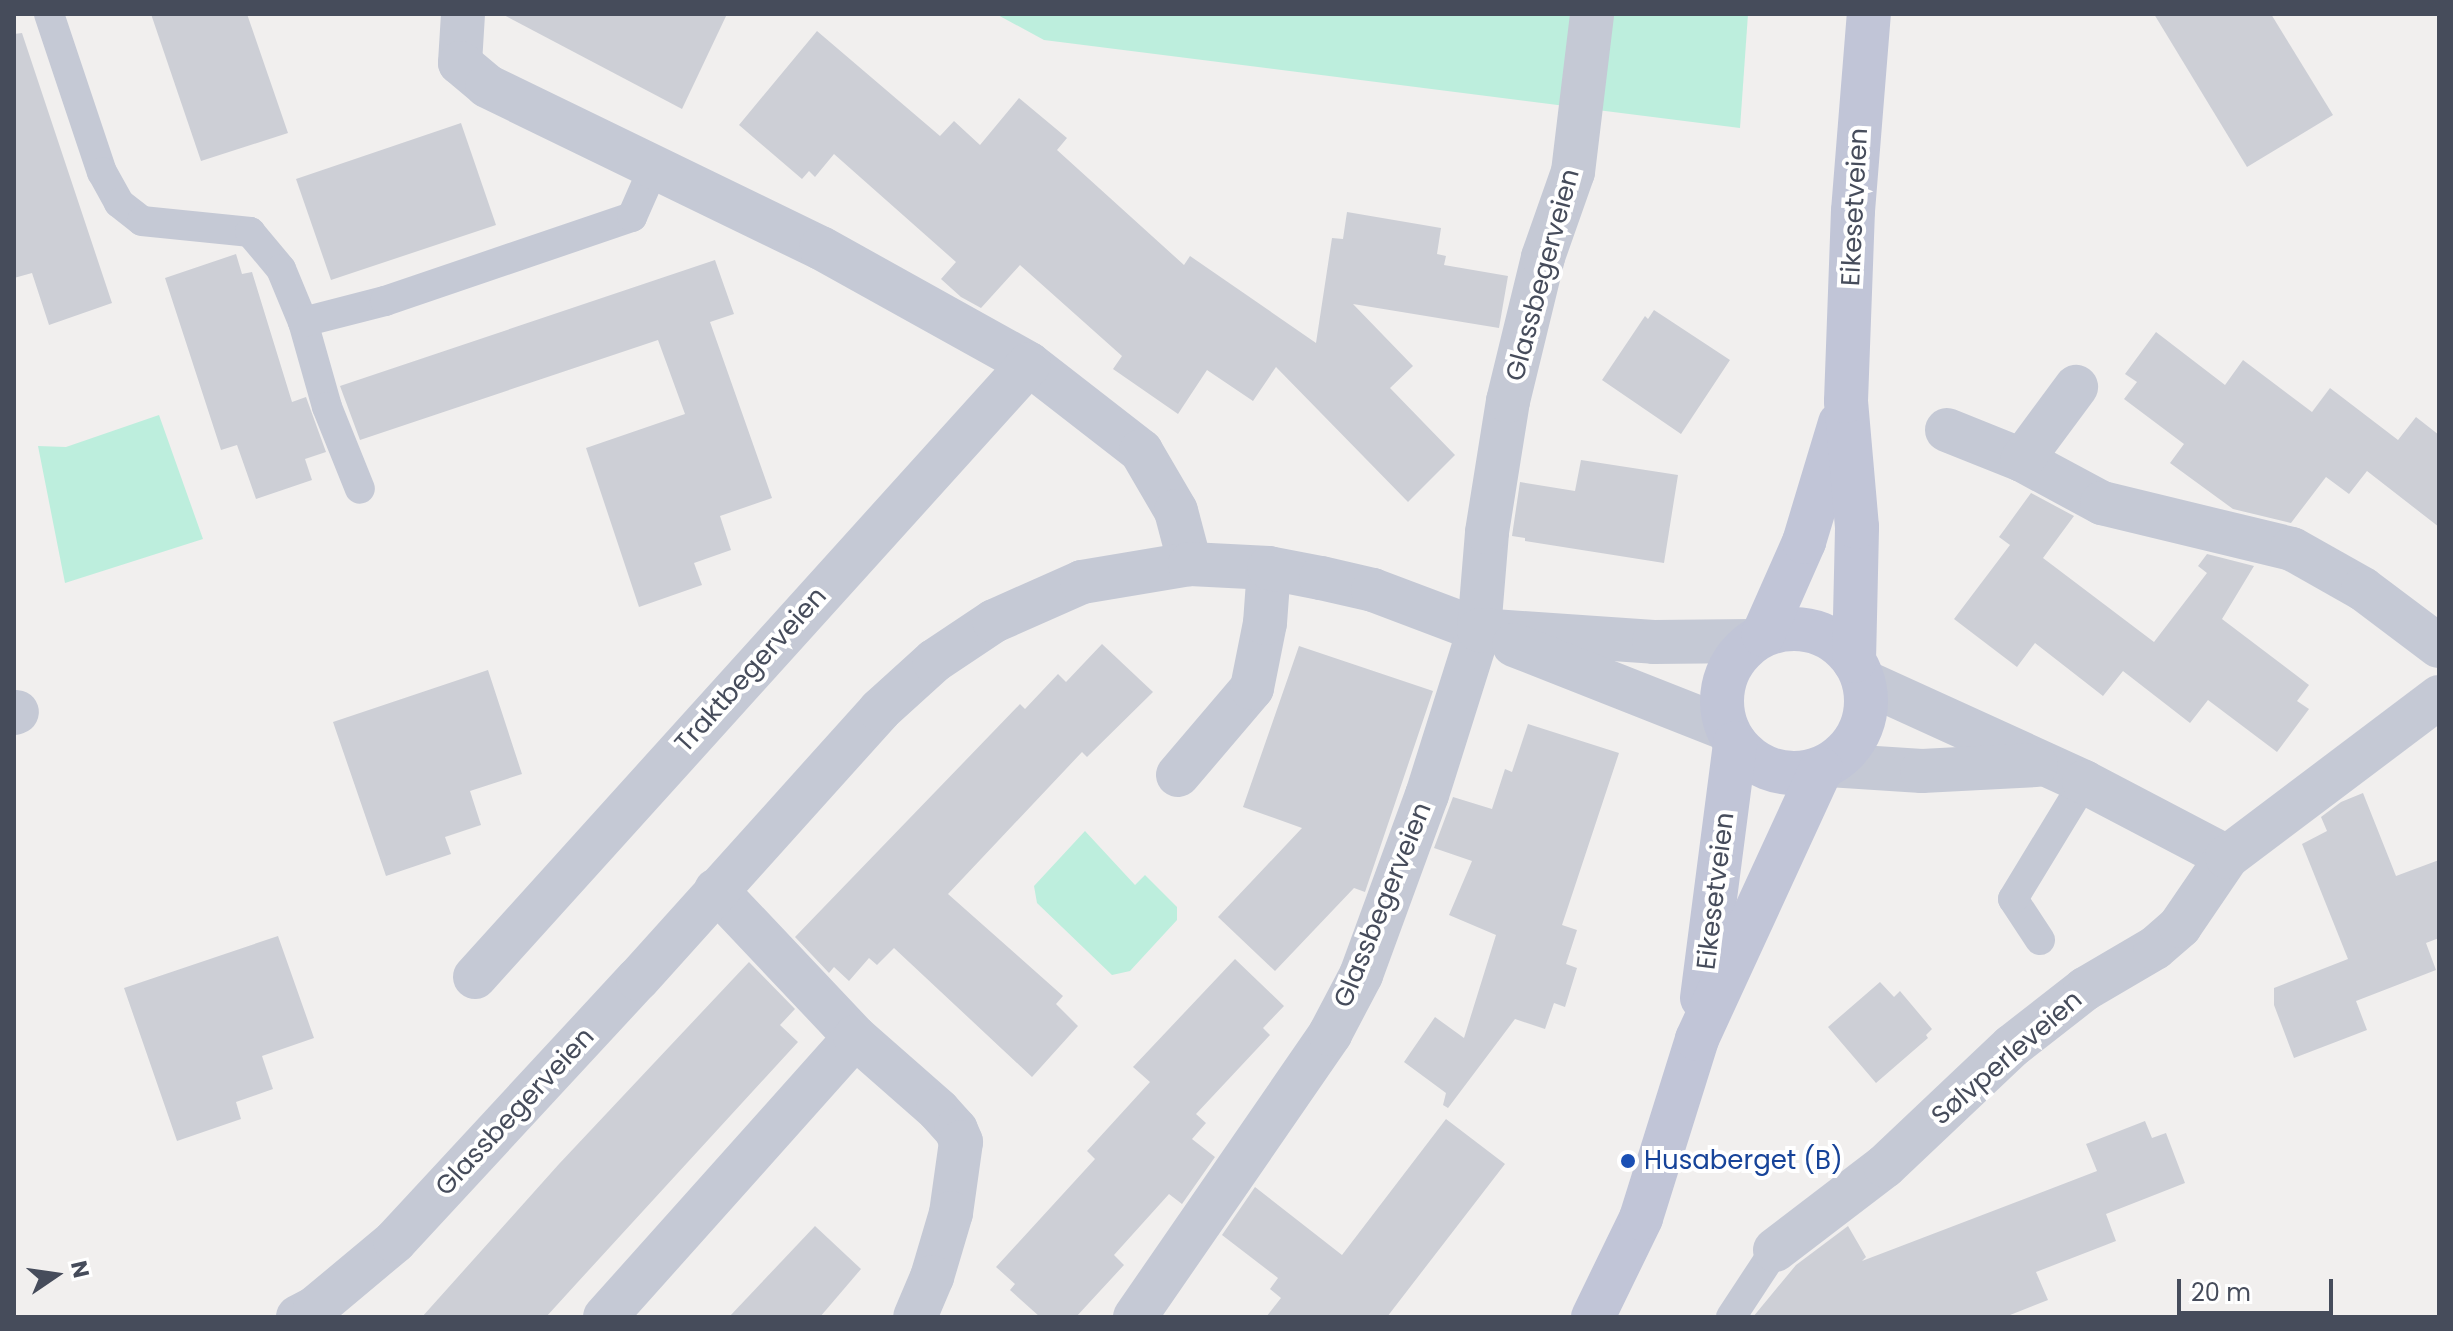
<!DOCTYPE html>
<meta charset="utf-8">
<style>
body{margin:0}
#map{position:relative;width:2453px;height:1331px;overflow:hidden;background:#f1efee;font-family:Poppins,sans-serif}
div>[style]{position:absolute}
.green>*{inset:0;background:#bdeedd}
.building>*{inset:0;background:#cdcfd6}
.service>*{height:30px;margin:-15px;padding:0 15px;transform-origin:15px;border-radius:15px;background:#c5c9d5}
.minor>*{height:44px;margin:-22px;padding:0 22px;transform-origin:22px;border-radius:22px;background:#c5c9d5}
.tertiary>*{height:44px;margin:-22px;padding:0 22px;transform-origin:22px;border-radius:22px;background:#c5c9d5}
.secondary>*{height:44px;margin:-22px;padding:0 22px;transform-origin:22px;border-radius:22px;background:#c1c5d7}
.secondary>.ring{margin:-22px;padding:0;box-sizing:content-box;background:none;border:44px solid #c1c5d7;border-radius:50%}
.dots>*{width:22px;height:22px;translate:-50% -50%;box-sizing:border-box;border:4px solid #fff;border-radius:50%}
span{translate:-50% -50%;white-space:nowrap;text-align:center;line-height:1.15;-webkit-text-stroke:8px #fff;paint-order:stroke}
.street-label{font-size:26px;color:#464c5b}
.transit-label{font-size:26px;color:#164399}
.left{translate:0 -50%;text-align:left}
.frame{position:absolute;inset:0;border:16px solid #464c5b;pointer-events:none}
.north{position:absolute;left:16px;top:1235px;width:80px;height:80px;-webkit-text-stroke:6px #fff;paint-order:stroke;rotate:77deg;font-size:22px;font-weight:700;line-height:32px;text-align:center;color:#464c5b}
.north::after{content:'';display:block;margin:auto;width:28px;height:36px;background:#464c5b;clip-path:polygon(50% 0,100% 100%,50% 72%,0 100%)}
.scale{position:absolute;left:2177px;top:1279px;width:156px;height:36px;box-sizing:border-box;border:4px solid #464c5b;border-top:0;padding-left:10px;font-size:24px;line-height:28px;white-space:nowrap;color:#464c5b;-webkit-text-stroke:6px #fff;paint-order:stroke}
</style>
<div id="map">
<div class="green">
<div style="clip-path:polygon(996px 14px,1748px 14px,1740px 128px,1044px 40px)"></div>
<div style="clip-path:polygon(159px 415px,203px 539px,65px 583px,38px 446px,66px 447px)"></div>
<div style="clip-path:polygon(1085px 831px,1135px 885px,1145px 875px,1177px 907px,1177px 920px,1130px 971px,1112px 975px,1037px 903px,1034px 886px)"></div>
</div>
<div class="building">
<div style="clip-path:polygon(151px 14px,247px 14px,288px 133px,201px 161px)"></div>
<div style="clip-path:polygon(502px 14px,727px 14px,682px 109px)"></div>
<div style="clip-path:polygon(2154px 14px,2271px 14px,2333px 115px,2247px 167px)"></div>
<div style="clip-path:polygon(817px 31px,940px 136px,954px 121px,980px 145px,1019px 98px,1067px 138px,1057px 150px,1184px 265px,1190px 256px,1316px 343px,1332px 238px,1343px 239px,1347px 212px,1441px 228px,1437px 254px,1446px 256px,1444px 265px,1508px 276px,1499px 328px,1353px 304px,1413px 366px,1390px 388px,1455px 455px,1408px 502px,1276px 367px,1253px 401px,1207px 370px,1178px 414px,1113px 369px,1122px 356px,1020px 265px,981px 308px,961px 297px,941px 279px,956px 262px,834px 154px,815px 177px,809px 171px,802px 179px,739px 125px)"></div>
<div style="clip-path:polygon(22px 33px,112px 303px,49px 325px,32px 273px,14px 278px,14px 34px)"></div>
<div style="clip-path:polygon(461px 123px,496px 225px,331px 280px,296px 179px)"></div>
<div style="clip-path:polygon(236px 254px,242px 274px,252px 272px,292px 402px,306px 397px,326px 452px,305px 459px,312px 480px,256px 499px,237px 445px,221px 450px,165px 278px)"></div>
<div style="clip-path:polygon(715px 260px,734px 314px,710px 322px,772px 498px,720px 516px,731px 550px,694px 563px,702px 585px,639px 607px,586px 448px,685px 414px,658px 340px,360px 440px,340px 386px)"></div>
<div style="clip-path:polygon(1654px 310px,1730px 360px,1681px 434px,1602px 380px,1645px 316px,1648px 319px)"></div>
<div style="clip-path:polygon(2156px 332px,2225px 385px,2243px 360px,2312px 412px,2330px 388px,2398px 440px,2416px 417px,2439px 435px,2439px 527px,2367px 471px,2349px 494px,2326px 477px,2291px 523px,2233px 509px,2170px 463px,2184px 444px,2124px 399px,2137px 382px,2125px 374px)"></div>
<div style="clip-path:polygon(1581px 460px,1678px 475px,1664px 563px,1525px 541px,1525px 538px,1512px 536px,1520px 482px,1575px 491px)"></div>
<div style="clip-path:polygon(2031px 493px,2074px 516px,2043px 558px,2154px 642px,2207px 573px,2198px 566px,2207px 554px,2254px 566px,2222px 619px,2309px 685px,2297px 701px,2309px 709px,2277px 752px,2208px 700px,2190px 723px,2123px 671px,2103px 696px,2035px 643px,2017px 667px,1954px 619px,2010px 545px,1999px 537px)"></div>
<div style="clip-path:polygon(1102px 644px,1153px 692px,1087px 757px,1082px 752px,948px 894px,1063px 996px,1056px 1004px,1078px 1026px,1032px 1077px,894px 948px,877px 965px,869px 958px,849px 981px,834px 967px,829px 973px,795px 937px,1020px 704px,1025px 709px,1058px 674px,1066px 682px)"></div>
<div style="clip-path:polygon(1299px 646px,1433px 691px,1365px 892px,1354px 888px,1275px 971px,1218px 917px,1302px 828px,1243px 807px)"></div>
<div style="clip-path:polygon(488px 670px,522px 774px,470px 791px,481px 825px,445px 837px,451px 854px,386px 876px,333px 722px)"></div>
<div style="clip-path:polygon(1528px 724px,1619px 753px,1562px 925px,1577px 930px,1566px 964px,1577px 968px,1565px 1007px,1554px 1003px,1545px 1029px,1515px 1019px,1448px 1108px,1443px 1105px,1446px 1093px,1404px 1062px,1435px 1017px,1464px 1038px,1496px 935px,1449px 915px,1472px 861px,1434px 848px,1453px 797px,1492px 809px,1505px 769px,1512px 772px)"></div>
<div style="clip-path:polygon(2363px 793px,2396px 876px,2439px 860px,2439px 938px,2426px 943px,2436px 970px,2356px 1001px,2367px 1030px,2294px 1058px,2274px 1005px,2274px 988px,2348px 959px,2302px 844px,2327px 831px,2321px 817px,2341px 802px)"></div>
<div style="clip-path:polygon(278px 936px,314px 1038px,262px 1056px,273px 1089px,236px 1102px,241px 1119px,177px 1141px,124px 988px)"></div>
<div style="clip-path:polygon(1235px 959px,1284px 1006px,1263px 1028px,1270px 1035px,1196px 1114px,1206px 1123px,1192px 1139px,1215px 1157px,1182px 1204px,1169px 1194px,1114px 1255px,1124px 1265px,1076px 1317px,1040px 1317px,1010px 1290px,1015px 1284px,996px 1267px,1095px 1159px,1087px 1151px,1150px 1082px,1133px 1067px)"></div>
<div style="clip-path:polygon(749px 962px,795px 1009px,780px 1025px,798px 1042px,577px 1283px,546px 1317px,422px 1317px,559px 1164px)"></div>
<div style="clip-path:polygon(1880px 982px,1894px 997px,1900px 991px,1932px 1029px,1926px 1035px,1928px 1038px,1876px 1083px,1828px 1027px)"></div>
<div style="clip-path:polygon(1446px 1119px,1505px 1164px,1387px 1317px,1266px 1317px,1281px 1298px,1270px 1289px,1278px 1278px,1222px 1235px,1255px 1187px,1342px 1255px)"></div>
<div style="clip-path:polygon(2145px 1121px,2152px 1138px,2166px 1133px,2185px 1183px,2106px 1214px,2116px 1241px,2036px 1272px,2048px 1300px,2005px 1317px,1753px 1317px,1796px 1265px,1848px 1226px,1866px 1257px,1862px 1261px,2097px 1171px,2086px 1144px)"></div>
<div style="clip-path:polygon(815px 1226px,861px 1269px,820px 1317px,729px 1317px)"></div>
</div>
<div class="service">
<div style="left:49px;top:14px;width:167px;rotate:71.5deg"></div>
<div style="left:102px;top:172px;width:35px;rotate:61deg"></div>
<div style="left:119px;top:203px;width:29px;rotate:38deg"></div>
<div style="left:142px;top:221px;width:109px;rotate:5.8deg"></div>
<div style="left:250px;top:232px;width:48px;rotate:50deg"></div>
<div style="left:281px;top:269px;width:57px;rotate:67.5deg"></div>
<div style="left:303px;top:322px;width:88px;rotate:74.2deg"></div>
<div style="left:327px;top:407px;width:88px;rotate:68.1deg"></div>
<div style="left:303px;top:322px;width:85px;rotate:-14.4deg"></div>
<div style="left:385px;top:301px;width:261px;rotate:-18.8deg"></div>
<div style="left:632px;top:217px;width:55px;rotate:-66.3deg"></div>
<div style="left:2040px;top:940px;width:49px;rotate:-123.4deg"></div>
<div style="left:2013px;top:899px;width:137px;rotate:-58.7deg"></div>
<div style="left:1731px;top:1317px;width:80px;rotate:-56.7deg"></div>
</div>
<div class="minor">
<div style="left:463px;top:14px;width:49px;rotate:93.5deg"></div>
<div style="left:460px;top:63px;width:35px;rotate:40deg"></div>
<div style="left:487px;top:86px;width:371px;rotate:25.9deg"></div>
<div style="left:821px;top:248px;width:238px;rotate:29.1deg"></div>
<div style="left:1029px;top:364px;width:142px;rotate:37.8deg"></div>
<div style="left:1141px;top:451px;width:69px;rotate:59.7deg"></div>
<div style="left:1176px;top:511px;width:55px;rotate:75.2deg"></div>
<div style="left:1947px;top:430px;width:81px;rotate:21.8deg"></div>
<div style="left:2022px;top:460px;width:91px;rotate:28.3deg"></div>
<div style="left:2102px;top:503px;width:195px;rotate:13.6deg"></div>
<div style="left:2292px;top:549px;width:81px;rotate:29.4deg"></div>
<div style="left:2363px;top:589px;width:95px;rotate:36.9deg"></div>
<div style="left:2022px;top:460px;width:91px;rotate:-53.5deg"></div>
<div style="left:1865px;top:682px;width:241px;rotate:24.5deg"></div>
<div style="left:2084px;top:782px;width:161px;rotate:27.7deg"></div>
<div style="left:14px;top:713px;width:3px;rotate:-18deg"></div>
<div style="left:1829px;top:765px;width:93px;rotate:3.7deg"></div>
<div style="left:1922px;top:771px;width:114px;rotate:-3deg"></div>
<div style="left:1178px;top:775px;width:114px;rotate:-49.6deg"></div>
<div style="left:1252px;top:688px;width:66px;rotate:-78.7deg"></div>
<div style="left:1265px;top:623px;width:55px;rotate:-85.8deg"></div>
<div style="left:716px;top:890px;width:202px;rotate:46.6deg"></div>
<div style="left:475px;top:977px;width:826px;rotate:-47.89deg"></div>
<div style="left:1775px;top:1250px;width:138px;rotate:-37.4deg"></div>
<div style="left:1885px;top:1166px;width:175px;rotate:-43.4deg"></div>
<div style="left:2012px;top:1046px;width:93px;rotate:-38deg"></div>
<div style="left:2085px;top:989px;width:81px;rotate:-30.4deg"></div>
<div style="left:2155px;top:948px;width:33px;rotate:-41deg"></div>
<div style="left:2180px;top:926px;width:83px;rotate:-55.7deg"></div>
<div style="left:2227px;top:857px;width:266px;rotate:-37deg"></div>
<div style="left:298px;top:1317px;width:19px;rotate:-28deg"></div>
<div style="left:315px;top:1308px;width:104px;rotate:-39.9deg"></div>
<div style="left:395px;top:1241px;width:357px;rotate:-47.2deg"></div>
<div style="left:638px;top:979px;width:362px;rotate:-48deg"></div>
<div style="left:880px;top:710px;width:73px;rotate:-42.2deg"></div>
<div style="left:934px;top:661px;width:72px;rotate:-33.7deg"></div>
<div style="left:994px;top:621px;width:96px;rotate:-23.9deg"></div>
<div style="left:1082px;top:582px;width:109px;rotate:-9.5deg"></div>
<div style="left:1190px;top:564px;width:79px;rotate:2.9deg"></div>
<div style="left:1269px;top:568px;width:53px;rotate:10.9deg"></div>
<div style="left:1321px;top:578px;width:53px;rotate:13deg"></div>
<div style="left:1373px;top:590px;width:113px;rotate:20.7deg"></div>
<div style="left:605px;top:1317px;width:375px;rotate:-48.2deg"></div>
<div style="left:855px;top:1037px;width:111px;rotate:41.3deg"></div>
<div style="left:938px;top:1110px;width:27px;rotate:48deg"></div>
<div style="left:956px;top:1130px;width:13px;rotate:67deg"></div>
<div style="left:961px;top:1142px;width:72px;rotate:98deg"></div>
<div style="left:951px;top:1213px;width:67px;rotate:106.5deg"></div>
<div style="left:932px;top:1277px;width:43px;rotate:113deg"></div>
<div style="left:1135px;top:1317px;width:344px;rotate:-55.4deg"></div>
<div style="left:1330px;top:1034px;width:67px;rotate:-62.3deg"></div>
<div style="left:1361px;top:975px;width:192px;rotate:-69.9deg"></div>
<div style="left:1427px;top:795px;width:173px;rotate:-72.5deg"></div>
<div style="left:1479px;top:630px;width:98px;rotate:-85.3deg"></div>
<div style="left:1487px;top:532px;width:133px;rotate:-80.9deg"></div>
<div style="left:1508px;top:401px;width:148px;rotate:-76.3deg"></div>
<div style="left:1543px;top:257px;width:90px;rotate:-70.6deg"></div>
<div style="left:1573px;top:172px;width:159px;rotate:-83.1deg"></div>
</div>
<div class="tertiary">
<div style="left:1479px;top:630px;width:175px;rotate:3.9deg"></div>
<div style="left:1654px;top:642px;width:99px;rotate:-0.6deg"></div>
<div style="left:1514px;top:645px;width:229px;rotate:21.5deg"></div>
</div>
<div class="secondary">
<div class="ring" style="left:1722px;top:629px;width:100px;height:100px"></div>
<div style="left:1763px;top:635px;width:102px;rotate:-66.2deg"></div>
<div style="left:1804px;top:542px;width:124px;rotate:-73.2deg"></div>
<div style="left:1854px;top:661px;width:134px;rotate:-88.7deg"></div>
<div style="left:1857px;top:527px;width:126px;rotate:-95deg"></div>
<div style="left:1846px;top:401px;width:190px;rotate:-87.9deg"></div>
<div style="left:1853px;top:211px;width:198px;rotate:-85.4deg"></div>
<div style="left:1702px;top:998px;width:257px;rotate:-82.6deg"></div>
<div style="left:1593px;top:1317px;width:110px;rotate:-64.1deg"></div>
<div style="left:1641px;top:1218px;width:188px;rotate:-72.6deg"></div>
<div style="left:1697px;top:1039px;width:297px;rotate:-65.3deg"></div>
</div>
<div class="dots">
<div style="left:1628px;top:1161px;background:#1a4fb4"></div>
</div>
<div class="street-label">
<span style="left:1855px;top:207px;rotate:-87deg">Eikesetveien</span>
<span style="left:1543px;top:275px;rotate:-75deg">Glassbegerveien</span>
<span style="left:751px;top:670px;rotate:-48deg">Traktbegerveien</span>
<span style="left:1716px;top:891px;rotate:-83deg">Eikesetveien</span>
<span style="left:1383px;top:905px;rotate:-68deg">Glassbegerveien</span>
<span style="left:2007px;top:1058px;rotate:-41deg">Sølvperleveien</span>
<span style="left:515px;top:1112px;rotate:-47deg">Glassbegerveien</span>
</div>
<div class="transit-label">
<span class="left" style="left:1644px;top:1161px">Husaberget (B)</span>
</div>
<div class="frame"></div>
<div class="north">N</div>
<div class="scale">20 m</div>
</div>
